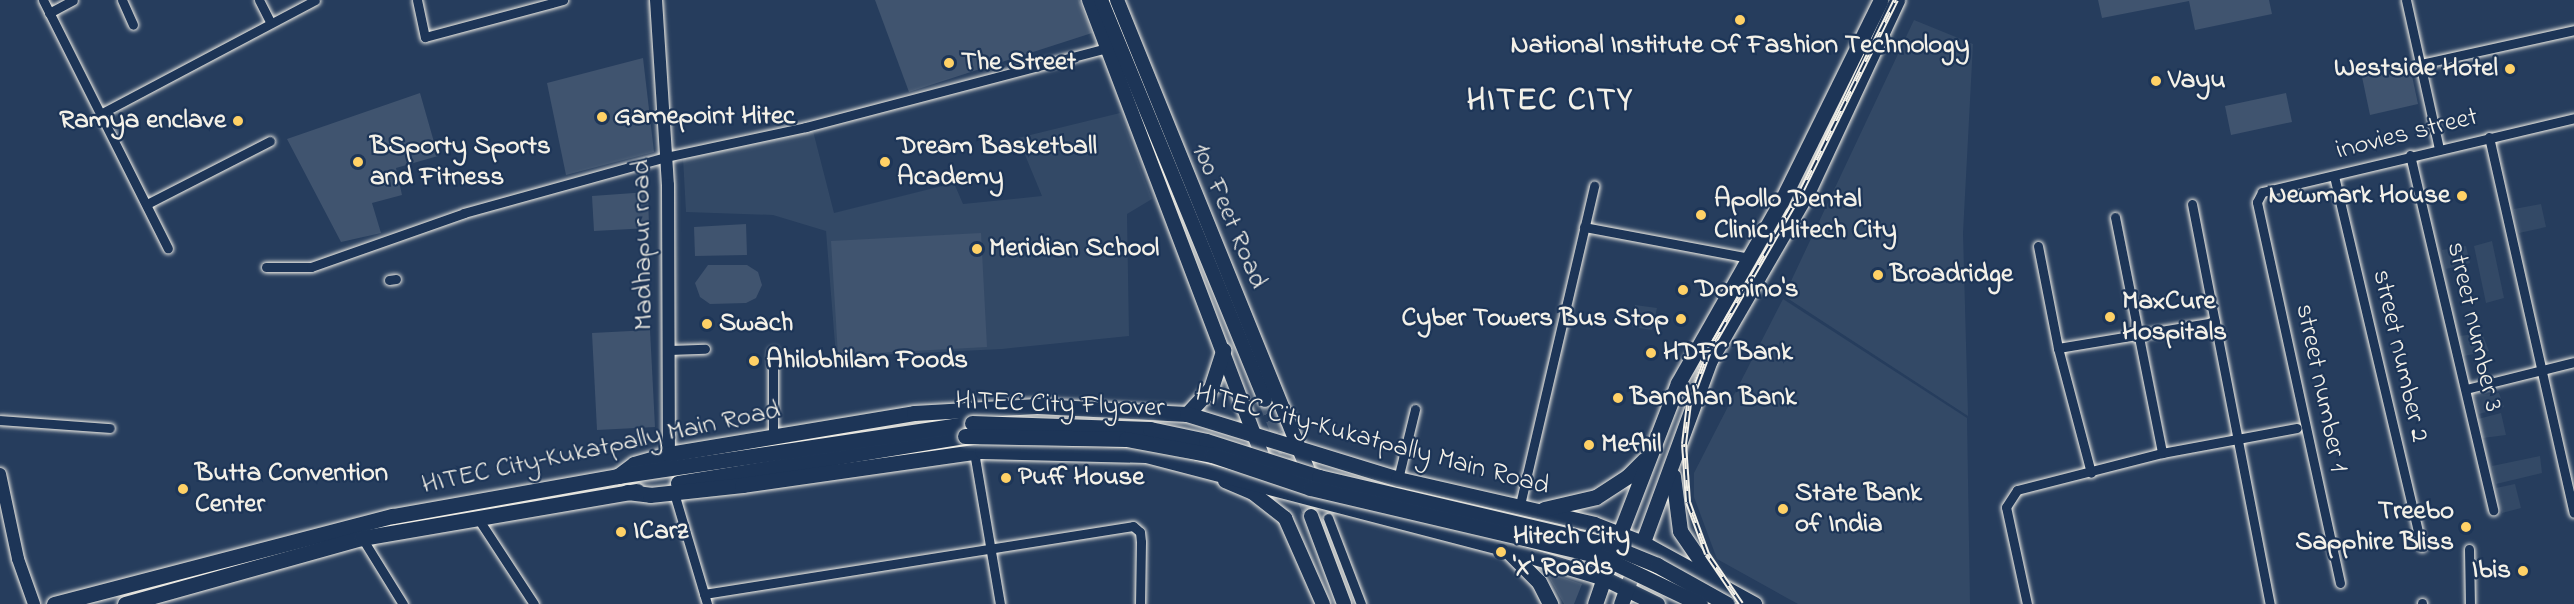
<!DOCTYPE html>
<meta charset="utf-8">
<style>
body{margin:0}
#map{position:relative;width:2574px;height:604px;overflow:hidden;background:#263d5d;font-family:"Indie Flower",sans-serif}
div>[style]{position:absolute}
.built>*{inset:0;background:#334966}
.green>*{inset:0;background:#40546f}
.secondary-tunnel>*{height:14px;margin-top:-7px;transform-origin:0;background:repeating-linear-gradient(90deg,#455872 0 14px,transparent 0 21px)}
.roads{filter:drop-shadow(0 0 2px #f4f1e8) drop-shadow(0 0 2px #f4f1e8)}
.minor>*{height:9px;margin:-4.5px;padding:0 4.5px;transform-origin:4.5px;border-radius:4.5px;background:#1d3557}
.tertiary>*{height:12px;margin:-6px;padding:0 6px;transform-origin:6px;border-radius:6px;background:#1d3557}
.secondary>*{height:14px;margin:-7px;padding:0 7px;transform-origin:7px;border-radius:7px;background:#1d3557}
.primary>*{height:15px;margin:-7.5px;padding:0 7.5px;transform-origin:7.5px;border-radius:7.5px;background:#1d3557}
.rail>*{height:6px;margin-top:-3px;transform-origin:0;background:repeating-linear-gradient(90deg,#1d3557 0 11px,#f4f1e8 0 22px);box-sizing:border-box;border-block:2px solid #f4f1e8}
.bridges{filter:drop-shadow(0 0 2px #f4f1e8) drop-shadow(0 0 2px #f4f1e8)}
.primary-bridge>*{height:15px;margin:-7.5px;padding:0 7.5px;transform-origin:7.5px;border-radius:7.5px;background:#1d3557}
.dots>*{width:16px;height:16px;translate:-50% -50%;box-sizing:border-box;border:3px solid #1d3557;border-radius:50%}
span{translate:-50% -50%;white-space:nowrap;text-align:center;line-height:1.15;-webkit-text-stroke:4.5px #1d3557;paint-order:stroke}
.poi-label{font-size:27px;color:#f4f1e8;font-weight:700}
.left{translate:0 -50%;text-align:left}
.right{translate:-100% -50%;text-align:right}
.street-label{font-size:27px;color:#f4f1e8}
.district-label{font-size:33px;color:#f4f1e8;font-weight:700;letter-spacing:1.5px}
</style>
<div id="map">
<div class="built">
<div style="clip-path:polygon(1914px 20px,1973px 44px,1963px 233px,1968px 416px,1784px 296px)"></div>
<div style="clip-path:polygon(1120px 113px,1152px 199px,1127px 214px,1129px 336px,1002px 349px,836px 357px,826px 231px,773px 215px,686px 212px,683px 158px,813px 131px,834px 213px,954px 183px,963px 204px,1042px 196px,1018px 138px)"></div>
<div style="clip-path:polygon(2541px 204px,2546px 227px,2519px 233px,2514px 209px)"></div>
<div style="clip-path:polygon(2492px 241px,2504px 298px,2486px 303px,2474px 246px)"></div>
<div style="clip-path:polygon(2466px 246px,2470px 263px,2446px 269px,2442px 250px)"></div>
<div style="clip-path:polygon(1783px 299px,1967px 418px,1970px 604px,1798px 604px,1717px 559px,1694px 497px,1694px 473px)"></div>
<div style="clip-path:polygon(1635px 305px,1657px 308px,1652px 330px,1632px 327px)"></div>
<div style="clip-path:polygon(2482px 333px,2489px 351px,2464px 356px,2459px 336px)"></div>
<div style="clip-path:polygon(2499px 393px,2504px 407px,2479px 414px,2473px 396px)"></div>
<div style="clip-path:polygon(2501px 413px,2506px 435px,2483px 438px,2478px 419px)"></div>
<div style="clip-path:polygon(2540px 456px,2542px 473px,2496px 484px,2492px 466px)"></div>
<div style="clip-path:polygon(2515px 484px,2521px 508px,2502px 513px,2496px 488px)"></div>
</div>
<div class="green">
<div style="clip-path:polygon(875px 0,1079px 0,1092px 33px,909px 92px)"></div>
<div style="clip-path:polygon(2098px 0,2269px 0,2272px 14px,2195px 30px,2189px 1px,2102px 18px)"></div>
<div style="clip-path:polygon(643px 58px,654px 152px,566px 175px,547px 83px)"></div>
<div style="clip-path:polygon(2409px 62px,2418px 104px,2370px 115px,2361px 72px)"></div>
<div style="clip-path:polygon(420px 93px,438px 156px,396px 168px,402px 195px,372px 203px,381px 233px,341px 242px,287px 139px)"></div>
<div style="clip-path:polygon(2286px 93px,2292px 122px,2231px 135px,2225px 106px)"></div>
<div style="clip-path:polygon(648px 192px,649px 228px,594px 231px,592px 196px)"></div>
<div style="clip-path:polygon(746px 224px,747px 255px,695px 256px,694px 227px)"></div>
<div style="clip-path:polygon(981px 233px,987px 347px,838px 355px,831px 241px)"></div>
<div style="clip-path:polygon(708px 265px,747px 265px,758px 272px,762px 285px,756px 298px,746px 303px,710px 304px,700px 297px,695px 283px)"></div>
<div style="clip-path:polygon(650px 330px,655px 427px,597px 430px,592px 333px)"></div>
<div style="clip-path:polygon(1546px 572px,1582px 584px,1574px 604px,1564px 604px)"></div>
</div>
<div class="secondary-tunnel">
<div style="left:1265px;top:400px;width:125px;rotate:68.4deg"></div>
</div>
<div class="roads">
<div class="minor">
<div style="left:43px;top:0;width:278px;rotate:63.3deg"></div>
<div style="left:122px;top:0;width:27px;rotate:66deg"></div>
<div style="left:259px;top:0;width:25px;rotate:63deg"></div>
<div style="left:417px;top:0;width:38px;rotate:78deg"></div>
<div style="left:425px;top:37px;width:143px;rotate:-15deg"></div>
<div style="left:2406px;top:0;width:153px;rotate:77.5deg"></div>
<div style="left:49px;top:13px;width:27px;rotate:-28deg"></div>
<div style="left:2421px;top:64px;width:157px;rotate:-12.5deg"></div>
<div style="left:102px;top:113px;width:241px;rotate:-27.9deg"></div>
<div style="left:2489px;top:137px;width:385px;rotate:77.3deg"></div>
<div style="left:2410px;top:155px;width:365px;rotate:76.8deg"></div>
<div style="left:2334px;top:176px;width:381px;rotate:76.7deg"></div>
<div style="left:147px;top:204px;width:138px;rotate:-27.1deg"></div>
<div style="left:2192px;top:204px;width:408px;rotate:79deg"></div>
<div style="left:2115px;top:217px;width:241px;rotate:78.7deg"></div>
<div style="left:1584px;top:227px;width:168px;rotate:10.6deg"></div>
<div style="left:2038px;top:246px;width:104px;rotate:78.9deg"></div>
<div style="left:2058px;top:348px;width:129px;rotate:75.2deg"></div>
<div style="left:266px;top:267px;width:45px"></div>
<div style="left:311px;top:267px;width:162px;rotate:-19.4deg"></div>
<div style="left:464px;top:213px;width:210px;rotate:-15.5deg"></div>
<div style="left:666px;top:157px;width:143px;rotate:-12.1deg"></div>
<div style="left:806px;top:127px;width:312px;rotate:-14.7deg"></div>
<div style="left:389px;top:280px;width:7px;rotate:-8deg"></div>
<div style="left:2058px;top:348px;width:159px;rotate:-9.4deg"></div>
<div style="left:669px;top:350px;width:36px;rotate:-2deg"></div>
<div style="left:773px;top:352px;width:85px;rotate:90deg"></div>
<div style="left:2466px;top:389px;width:111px;rotate:-14deg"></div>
<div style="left:0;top:420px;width:110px;rotate:4.2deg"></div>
<div style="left:974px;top:452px;width:154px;rotate:80.3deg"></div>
<div style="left:1398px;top:479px;width:72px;rotate:-76.3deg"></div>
<div style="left:674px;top:493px;width:116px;rotate:73.4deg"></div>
<div style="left:1519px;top:509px;width:332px;rotate:-76.9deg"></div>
<div style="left:477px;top:517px;width:104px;rotate:56.8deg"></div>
<div style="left:1328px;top:518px;width:92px;rotate:69deg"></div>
<div style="left:362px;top:538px;width:78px;rotate:58.2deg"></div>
<div style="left:2469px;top:549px;width:55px;rotate:89deg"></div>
<div style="left:2340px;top:583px;width:390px;rotate:-102.3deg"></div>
<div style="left:2257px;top:202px;width:11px;rotate:-63deg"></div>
<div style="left:2262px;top:192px;width:321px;rotate:-13.3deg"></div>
<div style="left:704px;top:594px;width:434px;rotate:-9deg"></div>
<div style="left:1133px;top:526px;width:9px;rotate:41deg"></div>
<div style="left:1140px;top:532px;width:10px;rotate:84deg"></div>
<div style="left:1141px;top:542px;width:62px;rotate:90.9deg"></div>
<div style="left:2027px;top:604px;width:99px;rotate:-102.2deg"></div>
<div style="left:2006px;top:507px;width:20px;rotate:-57deg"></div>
<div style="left:2017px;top:490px;width:150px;rotate:-14.3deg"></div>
<div style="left:2162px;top:453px;width:137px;rotate:-10.5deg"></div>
<div style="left:2422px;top:604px;width:1px;rotate:-90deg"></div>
</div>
<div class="tertiary">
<div style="left:656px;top:0;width:185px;rotate:86.3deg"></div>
<div style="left:668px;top:185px;width:269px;rotate:89.8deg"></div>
<div style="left:0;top:474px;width:87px;rotate:78deg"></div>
<div style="left:18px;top:559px;width:48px;rotate:70.4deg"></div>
</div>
<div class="secondary">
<div style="left:1089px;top:0;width:498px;rotate:69.2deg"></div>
<div style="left:1101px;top:0;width:432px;rotate:67.7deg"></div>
<div style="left:1117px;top:0;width:521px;rotate:67.91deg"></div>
<div style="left:1225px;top:481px;width:30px;rotate:23deg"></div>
<div style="left:1253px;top:493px;width:41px;rotate:38deg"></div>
<div style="left:1285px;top:518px;width:94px;rotate:66.2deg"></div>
<div style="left:1311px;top:516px;width:94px;rotate:69.4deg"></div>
</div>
<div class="primary">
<div style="left:1187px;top:414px;width:35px;rotate:-47deg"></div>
<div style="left:1211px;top:388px;width:40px;rotate:-72deg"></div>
<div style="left:618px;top:476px;width:20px;rotate:-37deg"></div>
<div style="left:634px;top:464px;width:36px;rotate:-16deg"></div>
<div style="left:669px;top:454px;width:248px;rotate:-9.5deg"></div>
<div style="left:914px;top:413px;width:123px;rotate:-3.3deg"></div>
<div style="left:1037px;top:406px;width:150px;rotate:3.1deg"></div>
<div style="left:1187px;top:414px;width:221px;rotate:17.1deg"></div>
<div style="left:1398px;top:479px;width:201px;rotate:12.9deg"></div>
<div style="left:1594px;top:524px;width:53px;rotate:21.2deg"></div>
<div style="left:1643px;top:543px;width:127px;rotate:28.8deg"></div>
<div style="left:1673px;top:476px;width:55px;rotate:82.7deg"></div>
<div style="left:1680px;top:531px;width:55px;rotate:55.4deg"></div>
<div style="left:678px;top:483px;width:291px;rotate:-9.3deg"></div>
<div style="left:627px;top:492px;width:23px;rotate:7deg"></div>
<div style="left:650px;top:495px;width:93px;rotate:-6.2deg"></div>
<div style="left:742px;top:485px;width:242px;rotate:-8.1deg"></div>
<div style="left:982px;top:451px;width:164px;rotate:1.4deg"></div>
<div style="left:1146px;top:455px;width:370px;rotate:14.6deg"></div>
<div style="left:1504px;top:548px;width:104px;rotate:16.7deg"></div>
<div style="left:1604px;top:578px;width:59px;rotate:26.1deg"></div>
<div style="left:1544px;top:509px;width:53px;rotate:-13deg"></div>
<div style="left:1596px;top:497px;width:38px;rotate:-33deg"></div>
<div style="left:1628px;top:476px;width:23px;rotate:-45deg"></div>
<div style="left:1617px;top:541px;width:169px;rotate:-68.9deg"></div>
<div style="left:1678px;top:383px;width:208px;rotate:-60.4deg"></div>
<div style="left:1781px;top:202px;width:225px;rotate:-63.7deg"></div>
<div style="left:1640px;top:550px;width:202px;rotate:-69.8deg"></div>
<div style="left:1710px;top:360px;width:195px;rotate:-59.9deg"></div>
<div style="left:1808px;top:191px;width:211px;rotate:-65deg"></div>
<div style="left:1509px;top:552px;width:42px;rotate:45deg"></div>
<div style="left:1539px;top:582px;width:25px;rotate:63deg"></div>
<div style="left:54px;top:604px;width:350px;rotate:-14.6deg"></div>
<div style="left:393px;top:516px;width:229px;rotate:-10.1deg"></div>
<div style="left:618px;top:476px;width:358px;rotate:-8.5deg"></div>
<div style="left:125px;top:604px;width:246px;rotate:-15.6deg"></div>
<div style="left:362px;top:538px;width:279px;rotate:-9.7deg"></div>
<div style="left:1595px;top:604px;width:37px;rotate:-71deg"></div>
<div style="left:1621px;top:604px;width:27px;rotate:-70deg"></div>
</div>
</div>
<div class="rail">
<div style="left:1741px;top:604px;width:60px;rotate:-124.2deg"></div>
<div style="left:1707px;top:554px;width:55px;rotate:-110.1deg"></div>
<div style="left:1688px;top:502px;width:58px;rotate:-93.9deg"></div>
<div style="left:1684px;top:444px;width:39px;rotate:-83deg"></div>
<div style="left:1689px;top:405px;width:58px;rotate:-69.7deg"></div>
<div style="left:1709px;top:351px;width:186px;rotate:-60deg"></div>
<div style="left:1802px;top:190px;width:212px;rotate:-63.7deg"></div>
</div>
<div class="bridges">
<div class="primary-bridge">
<div style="left:972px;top:423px;width:178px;rotate:1.9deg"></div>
<div style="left:1150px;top:429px;width:57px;rotate:12.1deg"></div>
<div style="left:1206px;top:441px;width:119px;rotate:17.7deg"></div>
<div style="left:1319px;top:477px;width:297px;rotate:13.2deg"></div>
<div style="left:1608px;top:545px;width:53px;rotate:22.2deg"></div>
<div style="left:1657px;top:565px;width:80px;rotate:29.1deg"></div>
<div style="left:965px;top:436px;width:161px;rotate:1.1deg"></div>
<div style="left:1126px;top:439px;width:87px;rotate:10.5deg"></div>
<div style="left:1212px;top:455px;width:103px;rotate:18.6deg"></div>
<div style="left:1310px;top:488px;width:298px;rotate:13.2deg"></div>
<div style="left:1600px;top:556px;width:111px;rotate:25.6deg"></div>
</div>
</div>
<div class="dots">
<div style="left:1740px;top:20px;background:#ffd166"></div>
<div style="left:949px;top:63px;background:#ffd166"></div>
<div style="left:2510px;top:69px;background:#ffd166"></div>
<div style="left:2156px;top:81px;background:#ffd166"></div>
<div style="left:602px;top:117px;background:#ffd166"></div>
<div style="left:238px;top:121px;background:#ffd166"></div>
<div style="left:358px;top:162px;background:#ffd166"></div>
<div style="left:885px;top:162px;background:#ffd166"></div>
<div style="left:2462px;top:196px;background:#ffd166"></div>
<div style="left:1701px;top:215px;background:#ffd166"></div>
<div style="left:977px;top:249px;background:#ffd166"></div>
<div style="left:1878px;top:275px;background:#ffd166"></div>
<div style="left:1683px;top:290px;background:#ffd166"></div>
<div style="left:2110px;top:317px;background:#ffd166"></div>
<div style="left:1681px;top:319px;background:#ffd166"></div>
<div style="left:707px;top:324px;background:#ffd166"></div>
<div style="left:1651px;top:353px;background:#ffd166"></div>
<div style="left:754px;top:361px;background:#ffd166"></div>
<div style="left:1618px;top:398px;background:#ffd166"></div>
<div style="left:1589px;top:445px;background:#ffd166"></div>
<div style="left:1006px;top:478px;background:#ffd166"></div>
<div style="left:183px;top:489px;background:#ffd166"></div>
<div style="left:1783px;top:509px;background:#ffd166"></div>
<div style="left:2466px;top:527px;background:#ffd166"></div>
<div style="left:621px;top:532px;background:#ffd166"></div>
<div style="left:1501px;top:552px;background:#ffd166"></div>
<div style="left:2523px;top:571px;background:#ffd166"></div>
</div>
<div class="poi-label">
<span style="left:1740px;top:46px">National Institute Of Fashion Technology</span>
<span class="left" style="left:961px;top:63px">The Street</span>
<span class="right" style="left:2498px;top:69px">Westside Hotel</span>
<span class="left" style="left:2168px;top:81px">Vayu</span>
<span class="left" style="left:614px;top:117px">Gamepoint Hitec</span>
<span class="right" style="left:226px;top:121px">Ramya enclave</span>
<span class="left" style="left:370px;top:162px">BSporty Sports<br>and Fitness</span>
<span class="left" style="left:897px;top:162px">Dream Basketball<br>Academy</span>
<span class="right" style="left:2450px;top:196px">Newmark House</span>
<span class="left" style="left:1714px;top:215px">Apollo Dental<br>Clinic, Hitech City</span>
<span class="left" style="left:989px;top:249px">Meridian School</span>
<span class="left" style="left:1890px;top:275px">Broadridge</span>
<span class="left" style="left:1695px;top:290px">Domino's</span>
<span class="left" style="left:2122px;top:317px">MaxCure<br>Hospitals</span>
<span class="right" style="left:1669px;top:319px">Cyber Towers Bus Stop</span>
<span class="left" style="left:719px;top:324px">Swach</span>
<span class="left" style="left:1663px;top:353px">HDFC Bank</span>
<span class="left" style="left:766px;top:361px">Ahilobhilam Foods</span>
<span class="left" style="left:1630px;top:398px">Bandhan Bank</span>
<span class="left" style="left:1601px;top:445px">Mefhil</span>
<span class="left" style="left:195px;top:489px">Butta Convention<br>Center</span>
<span class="left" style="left:1018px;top:478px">Puff House</span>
<span class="left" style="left:1795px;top:509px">State Bank<br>of India</span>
<span class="right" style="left:2454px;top:527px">Treebo<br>Sapphire Bliss</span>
<span class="left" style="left:633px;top:532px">ICarz</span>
<span class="left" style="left:1513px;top:552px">Hitech City<br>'X' Roads</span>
<span class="right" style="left:2511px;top:571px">Ibis</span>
</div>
<div class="street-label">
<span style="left:2407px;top:134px;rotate:-14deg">inovies street</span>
<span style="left:1229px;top:216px;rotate:67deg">100 Feet Road</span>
<span style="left:643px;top:245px;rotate:-91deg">Madhapur road</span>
<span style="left:2474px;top:327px;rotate:77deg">street number 3</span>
<span style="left:2400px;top:356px;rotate:77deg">street number 2</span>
<span style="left:2321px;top:388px;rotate:78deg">street number 1</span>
<span style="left:1060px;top:405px;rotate:2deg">HITEC City Flyover</span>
<span style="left:1372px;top:440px;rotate:15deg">HITEC City–Kukatpally Main Road</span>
<span style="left:601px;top:448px;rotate:-12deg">HITEC City–Kukatpally Main Road</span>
</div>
<div class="district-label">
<span style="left:1550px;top:102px">HITEC CITY</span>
</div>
</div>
